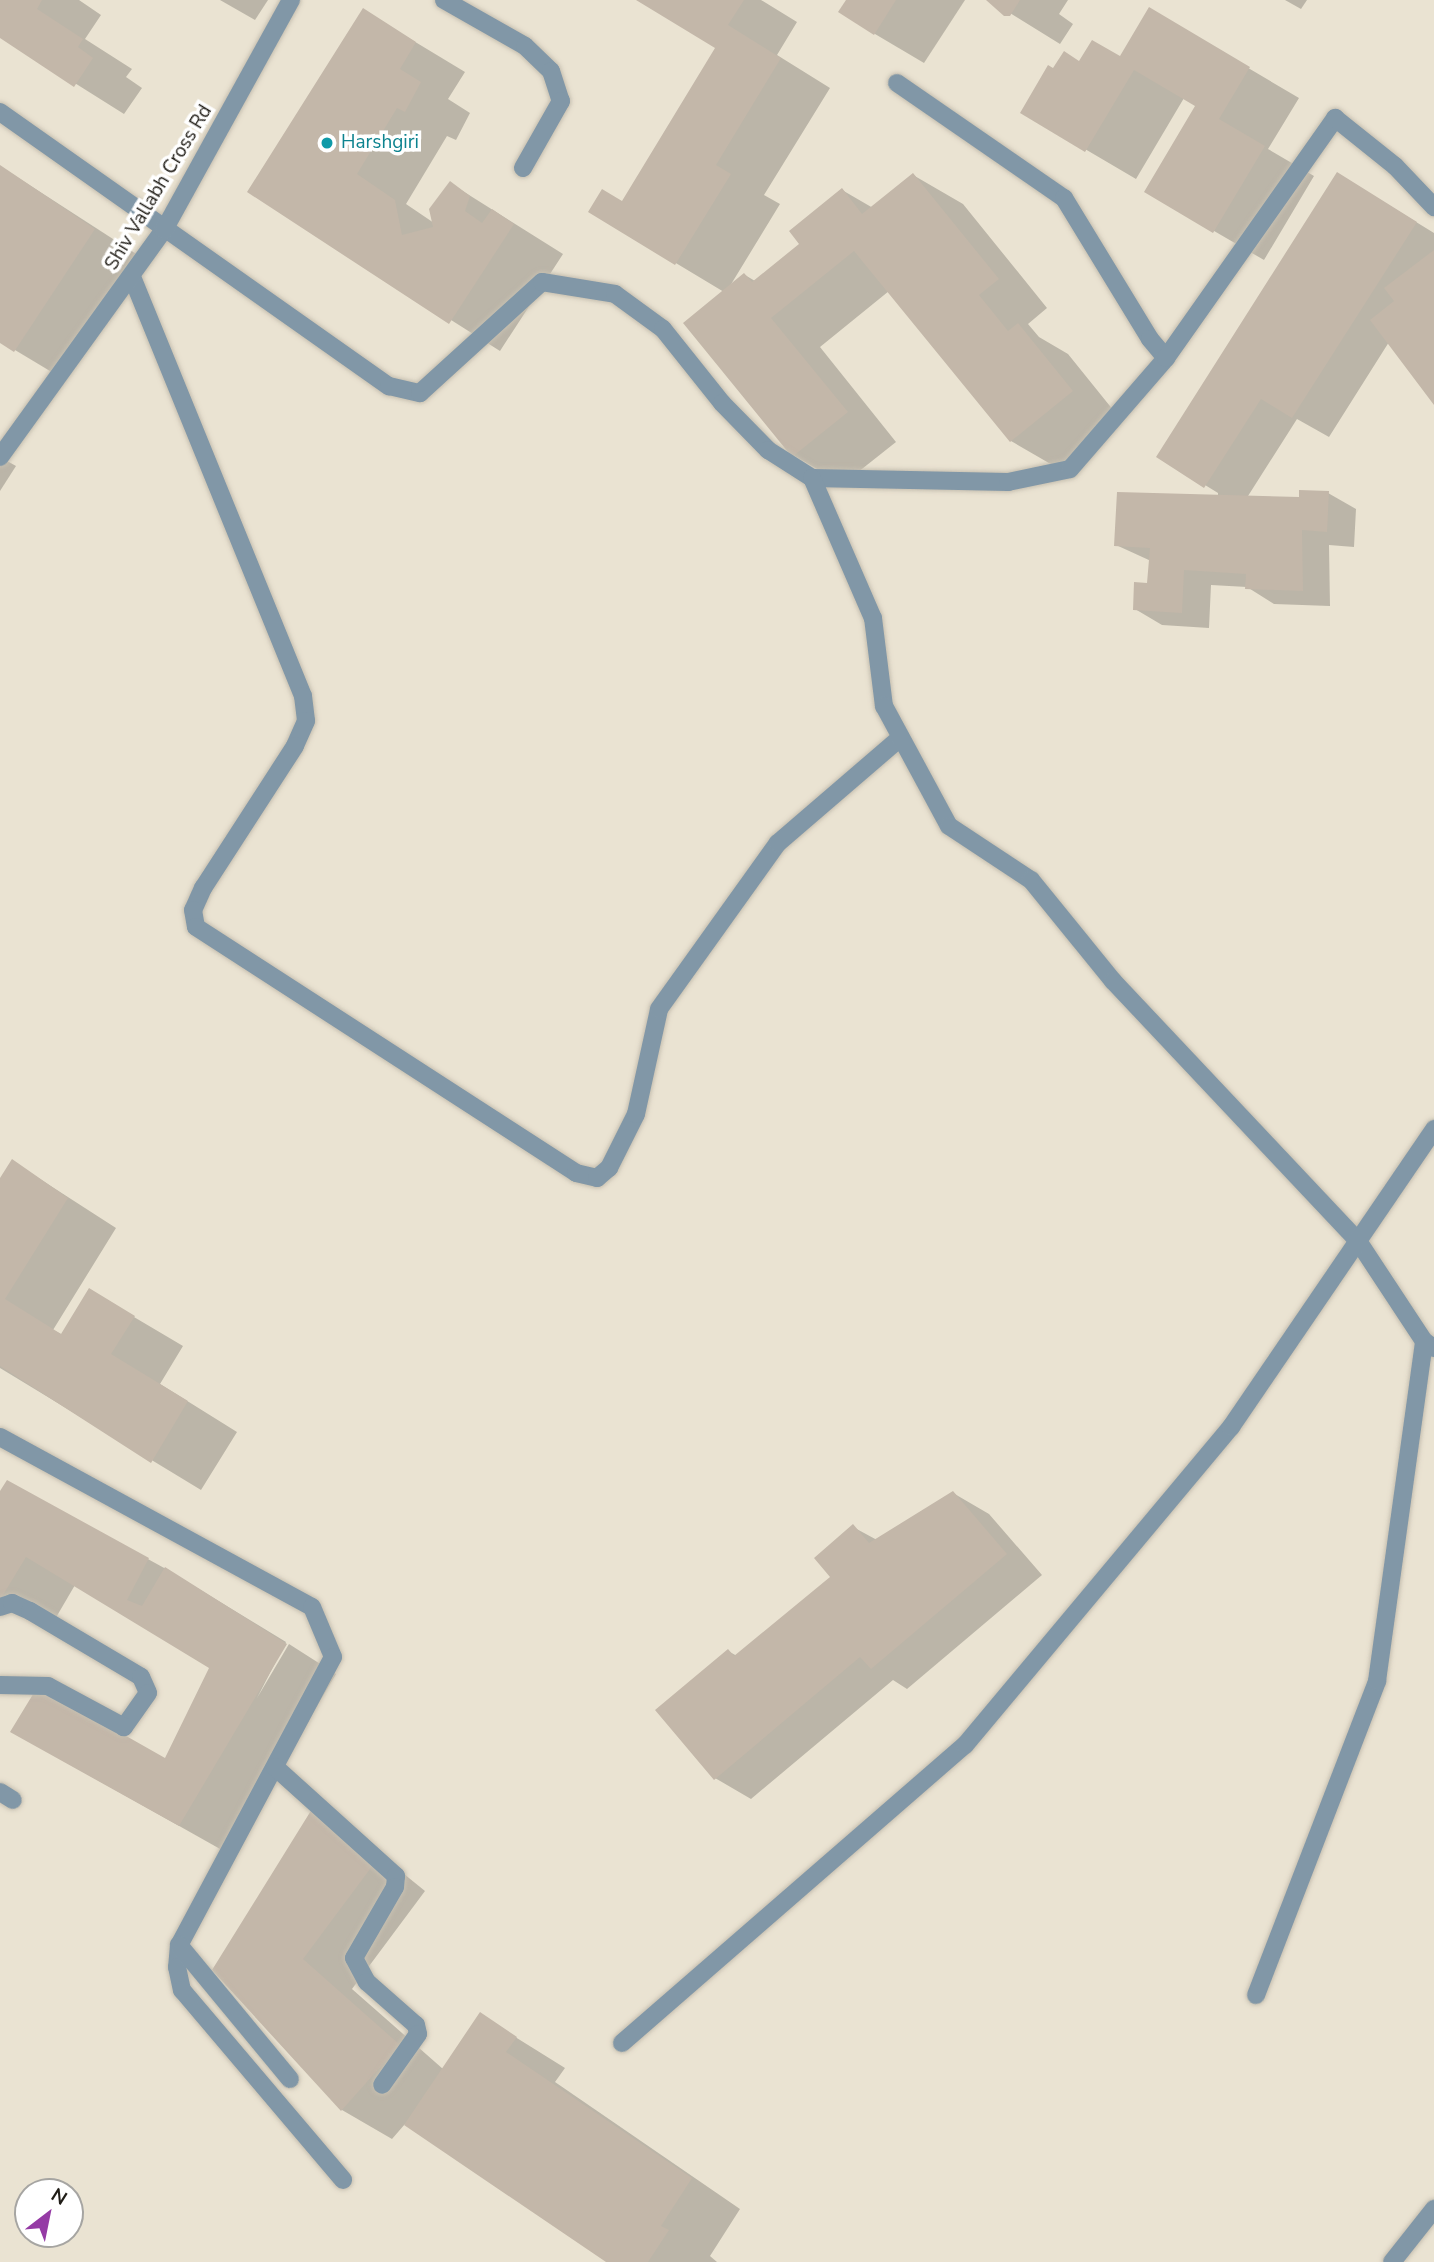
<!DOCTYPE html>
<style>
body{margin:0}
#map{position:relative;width:1434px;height:2262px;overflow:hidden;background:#eae3d2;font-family:"Nunito Sans",sans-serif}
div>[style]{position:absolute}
.shadow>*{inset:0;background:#0003}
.building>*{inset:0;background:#c3b7a9}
.roads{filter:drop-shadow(0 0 2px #c6bfb0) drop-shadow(0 0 2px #c6bfb0)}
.service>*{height:18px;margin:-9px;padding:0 9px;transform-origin:9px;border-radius:9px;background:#8197a7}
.minor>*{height:18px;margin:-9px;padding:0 9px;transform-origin:9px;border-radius:9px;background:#8197a7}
.dots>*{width:19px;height:19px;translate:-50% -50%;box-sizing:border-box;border:4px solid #fff;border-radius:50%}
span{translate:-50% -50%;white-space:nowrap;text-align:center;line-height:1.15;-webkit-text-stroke:7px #fff;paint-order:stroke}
.culture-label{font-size:19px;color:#0d838f}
.left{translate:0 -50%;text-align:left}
.street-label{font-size:19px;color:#201d17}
.north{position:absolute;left:14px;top:2178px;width:70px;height:70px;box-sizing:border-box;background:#fff;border:2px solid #a6a5a2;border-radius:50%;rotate:32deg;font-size:19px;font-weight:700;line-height:28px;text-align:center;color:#201d17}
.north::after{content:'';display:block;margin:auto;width:24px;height:32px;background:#953ba5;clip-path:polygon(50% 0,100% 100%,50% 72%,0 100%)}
</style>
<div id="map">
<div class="shadow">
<div style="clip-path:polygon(0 0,79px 0,101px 15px,85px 39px,132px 69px,126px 77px,142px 88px,124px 114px,0 36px)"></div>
<div style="clip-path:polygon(220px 0,268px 0,255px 20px)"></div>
<div style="clip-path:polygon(639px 0,761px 0,797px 22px,777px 55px,830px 88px,764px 195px,780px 204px,730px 286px,745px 275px,755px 281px,801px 244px,842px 190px,873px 208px,913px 175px,963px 204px,1047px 308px,1028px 324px,1039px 337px,1068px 354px,1122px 421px,1061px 470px,1011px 441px,889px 291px,820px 347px,896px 442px,843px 484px,793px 455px,724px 292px,591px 212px,623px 203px,718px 48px)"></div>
<div style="clip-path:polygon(848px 0,965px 0,924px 63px,875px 34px)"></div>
<div style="clip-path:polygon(989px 0,1068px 0,1059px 14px,1073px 24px,1060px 44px)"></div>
<div style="clip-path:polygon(1285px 0,1307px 0,1301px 9px)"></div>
<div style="clip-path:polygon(364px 11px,465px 72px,448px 99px,470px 113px,456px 140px,447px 136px,406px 204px,434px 223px,450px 183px,563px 254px,500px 351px,249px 192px)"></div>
<div style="clip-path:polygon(1199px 39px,1299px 98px,1268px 149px,1314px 176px,1264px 260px,1147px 192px,1197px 106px,1184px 98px,1136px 179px,1022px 112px,1054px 71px)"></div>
<div style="clip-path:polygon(0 166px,144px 259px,65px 380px,0 341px)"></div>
<div style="clip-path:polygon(1338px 174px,1434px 233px,1434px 402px,1389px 342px,1329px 437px,1297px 419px,1248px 496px,1300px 499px,1328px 493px,1356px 509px,1354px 547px,1329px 545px,1330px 606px,1274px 604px,1247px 587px,1211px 585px,1209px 628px,1162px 625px,1135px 609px,1149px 585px,1151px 561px,1116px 545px,1218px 500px,1218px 493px,1158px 456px)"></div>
<div style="clip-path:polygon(0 457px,16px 466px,0 491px)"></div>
<div style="clip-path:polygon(12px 1161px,116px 1228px,53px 1330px,63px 1335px,90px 1291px,183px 1346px,160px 1384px,237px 1432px,201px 1490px,0 1368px,0 1181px)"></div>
<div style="clip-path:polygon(8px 1482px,166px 1569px,286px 1642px,257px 1698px,289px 1644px,336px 1674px,229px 1854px,62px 1760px,166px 1760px,211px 1668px,75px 1585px,51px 1626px,0 1597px,0 1495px)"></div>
<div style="clip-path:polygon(953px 1493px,989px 1514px,1042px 1575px,907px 1689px,893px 1680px,751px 1799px,715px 1778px,728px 1651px,737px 1656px,832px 1577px,853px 1527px,877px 1540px)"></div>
<div style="clip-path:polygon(362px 1840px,425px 1891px,352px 1989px,443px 2069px,480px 2015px,565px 2068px,555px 2082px,740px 2209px,710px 2256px,717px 2262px,609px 2262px,405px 2124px,392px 2139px,342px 2110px,214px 1970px)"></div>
</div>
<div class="building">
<div style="clip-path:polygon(0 0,42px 0,37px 9px,83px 39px,78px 47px,93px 58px,74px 87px,0 38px)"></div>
<div style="clip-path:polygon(636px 0,744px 0,728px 25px,781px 58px,716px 165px,731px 174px,675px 265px,588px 212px,602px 189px,622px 201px,715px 48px)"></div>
<div style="clip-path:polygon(846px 0,896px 0,874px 35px,838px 12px)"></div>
<div style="clip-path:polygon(986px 0,1020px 0,1010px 16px,1004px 16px)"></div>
<div style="clip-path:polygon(1149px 7px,1250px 67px,1219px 119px,1265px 146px,1213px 233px,1144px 192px,1195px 106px,1134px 70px,1085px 152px,1020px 113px,1048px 65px,1053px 68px,1064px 51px,1079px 61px,1092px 40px,1120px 56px)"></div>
<div style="clip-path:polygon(363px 8px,416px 42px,400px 69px,421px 82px,405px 112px,397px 108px,357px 174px,395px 200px,402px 235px,433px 227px,429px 209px,450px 181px,470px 196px,465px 211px,482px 223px,492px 209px,514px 224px,449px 324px,247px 192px)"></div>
<div style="clip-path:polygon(0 165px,95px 229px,14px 352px,0 343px)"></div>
<div style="clip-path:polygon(1337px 172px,1417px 222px,1292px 418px,1261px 399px,1204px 488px,1156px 457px)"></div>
<div style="clip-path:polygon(913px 173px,999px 279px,979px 295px,1008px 331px,1018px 323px,1073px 391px,1010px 442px,854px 251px,771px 318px,848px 412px,792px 457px,683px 323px,744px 273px,752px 282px,799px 244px,789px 231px,842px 188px,862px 214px)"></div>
<div style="clip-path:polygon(1434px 250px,1434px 405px,1370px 320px,1394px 301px,1384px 288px)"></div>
<div style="clip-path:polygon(1299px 490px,1329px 491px,1327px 532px,1302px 530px,1303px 591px,1245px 589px,1246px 574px,1184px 570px,1182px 613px,1133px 610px,1134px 582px,1147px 583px,1150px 548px,1114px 546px,1117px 492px,1299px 497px)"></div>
<div style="clip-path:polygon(12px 1159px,68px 1198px,5px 1299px,61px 1334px,89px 1288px,135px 1316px,111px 1354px,188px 1401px,151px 1463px,0 1366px,0 1178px)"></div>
<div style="clip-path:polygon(7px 1480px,149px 1558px,127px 1600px,142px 1606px,165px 1567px,287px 1644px,179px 1826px,10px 1732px,38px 1686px,165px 1758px,209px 1668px,26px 1557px,0 1600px,0 1491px)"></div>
<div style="clip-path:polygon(953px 1491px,1007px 1554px,871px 1669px,860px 1657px,714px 1780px,655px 1710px,728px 1649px,734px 1656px,830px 1577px,814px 1558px,853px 1524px,869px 1543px)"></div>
<div style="clip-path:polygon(312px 1809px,376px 1861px,303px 1959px,400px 2045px,341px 2111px,212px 1970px)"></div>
<div style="clip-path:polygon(480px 2012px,517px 2037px,506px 2052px,692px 2178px,661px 2226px,669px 2230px,648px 2262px,606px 2262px,404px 2125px)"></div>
</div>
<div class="roads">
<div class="service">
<div style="left:897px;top:83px;width:203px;rotate:34.6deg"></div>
<div style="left:1064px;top:198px;width:165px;rotate:58.6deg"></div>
<div style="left:1150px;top:339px;width:25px;rotate:50deg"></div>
</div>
<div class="minor">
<div style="left:444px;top:0;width:93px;rotate:29.6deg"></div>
<div style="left:525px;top:46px;width:36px;rotate:44deg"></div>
<div style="left:551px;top:71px;width:32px;rotate:72deg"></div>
<div style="left:561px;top:101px;width:77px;rotate:119.6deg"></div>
<div style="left:0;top:112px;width:476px;rotate:35.2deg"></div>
<div style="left:389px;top:386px;width:32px;rotate:13deg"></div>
<div style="left:420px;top:393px;width:165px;rotate:-42.3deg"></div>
<div style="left:542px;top:282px;width:74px;rotate:9.3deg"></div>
<div style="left:615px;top:294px;width:59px;rotate:36.1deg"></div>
<div style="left:663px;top:329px;width:95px;rotate:51.4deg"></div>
<div style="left:722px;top:403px;width:66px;rotate:45.6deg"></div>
<div style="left:768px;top:450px;width:52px;rotate:32.5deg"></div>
<div style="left:812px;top:478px;width:196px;rotate:1.2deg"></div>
<div style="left:1008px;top:482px;width:63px;rotate:-11.8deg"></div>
<div style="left:1070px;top:469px;width:147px;rotate:-49.1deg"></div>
<div style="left:1166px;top:358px;width:294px;rotate:-54.8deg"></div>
<div style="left:1335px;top:118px;width:77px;rotate:38.7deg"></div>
<div style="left:1395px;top:166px;width:57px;rotate:46.4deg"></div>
<div style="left:132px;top:277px;width:453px;rotate:67.8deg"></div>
<div style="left:303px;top:696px;width:25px;rotate:83deg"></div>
<div style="left:306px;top:721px;width:27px;rotate:114deg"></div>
<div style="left:295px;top:746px;width:169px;rotate:122.9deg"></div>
<div style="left:203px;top:888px;width:24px;rotate:114deg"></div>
<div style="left:193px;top:910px;width:17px;rotate:80deg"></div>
<div style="left:196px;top:927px;width:453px;rotate:32.9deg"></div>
<div style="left:576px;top:1173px;width:22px;rotate:13deg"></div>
<div style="left:597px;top:1178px;width:16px;rotate:-40deg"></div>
<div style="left:609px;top:1168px;width:60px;rotate:-63.4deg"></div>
<div style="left:636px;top:1114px;width:107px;rotate:-77.6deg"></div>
<div style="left:659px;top:1009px;width:204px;rotate:-54.4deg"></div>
<div style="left:778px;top:843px;width:161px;rotate:-40.7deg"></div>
<div style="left:0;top:457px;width:280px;rotate:-54.2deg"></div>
<div style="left:164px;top:230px;width:263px;rotate:-61.1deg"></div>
<div style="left:812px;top:478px;width:153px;rotate:66.5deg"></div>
<div style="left:873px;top:618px;width:89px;rotate:82.9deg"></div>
<div style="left:884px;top:706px;width:136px;rotate:61.6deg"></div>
<div style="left:949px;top:826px;width:98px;rotate:33.4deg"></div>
<div style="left:1031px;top:880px;width:130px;rotate:50.9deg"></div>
<div style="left:1113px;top:981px;width:357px;rotate:46.7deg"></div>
<div style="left:1358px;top:1241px;width:120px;rotate:56.6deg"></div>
<div style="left:1424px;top:1341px;width:12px;rotate:35deg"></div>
<div style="left:0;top:1437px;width:355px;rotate:28.6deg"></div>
<div style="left:312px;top:1607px;width:54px;rotate:67.2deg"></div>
<div style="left:333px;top:1657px;width:327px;rotate:118.1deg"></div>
<div style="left:179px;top:1945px;width:22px;rotate:95deg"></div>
<div style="left:177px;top:1967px;width:24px;rotate:78deg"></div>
<div style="left:182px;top:1990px;width:249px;rotate:49.7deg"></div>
<div style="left:0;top:1607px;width:13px;rotate:-18deg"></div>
<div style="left:12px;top:1603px;width:20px;rotate:24deg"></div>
<div style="left:30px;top:1611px;width:129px;rotate:30.7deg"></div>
<div style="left:141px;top:1677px;width:17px;rotate:66deg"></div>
<div style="left:148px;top:1693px;width:42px;rotate:125.2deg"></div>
<div style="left:124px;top:1727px;width:86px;rotate:-151.7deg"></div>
<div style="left:48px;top:1686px;width:48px;rotate:-178.8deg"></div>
<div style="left:275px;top:1767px;width:163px;rotate:42deg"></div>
<div style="left:396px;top:1876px;width:11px;rotate:95deg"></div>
<div style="left:395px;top:1887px;width:82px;rotate:120deg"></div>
<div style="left:354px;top:1958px;width:27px;rotate:62deg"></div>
<div style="left:367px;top:1982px;width:65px;rotate:41.3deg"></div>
<div style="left:416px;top:2025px;width:9px;rotate:77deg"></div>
<div style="left:418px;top:2034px;width:62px;rotate:125.2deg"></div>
<div style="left:0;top:1792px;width:15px;rotate:32deg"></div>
<div style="left:179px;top:1945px;width:174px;rotate:50.4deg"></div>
<div style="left:1256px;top:1995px;width:337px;rotate:-68.9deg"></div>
<div style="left:1377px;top:1681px;width:343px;rotate:-82.1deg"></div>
<div style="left:622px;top:2043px;width:454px;rotate:-41deg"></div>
<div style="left:965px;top:1745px;width:415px;rotate:-50.1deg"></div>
<div style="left:1231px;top:1427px;width:361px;rotate:-55.7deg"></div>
<div style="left:1392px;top:2262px;width:68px;rotate:-51.6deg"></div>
</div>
</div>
<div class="dots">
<div style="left:327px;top:143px;background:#0f9aa8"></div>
</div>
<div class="culture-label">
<span class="left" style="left:341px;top:143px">Harshgiri</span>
</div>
<div class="street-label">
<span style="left:159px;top:188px;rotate:-59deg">Shiv Vallabh Cross Rd</span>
</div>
<div class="north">N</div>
</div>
